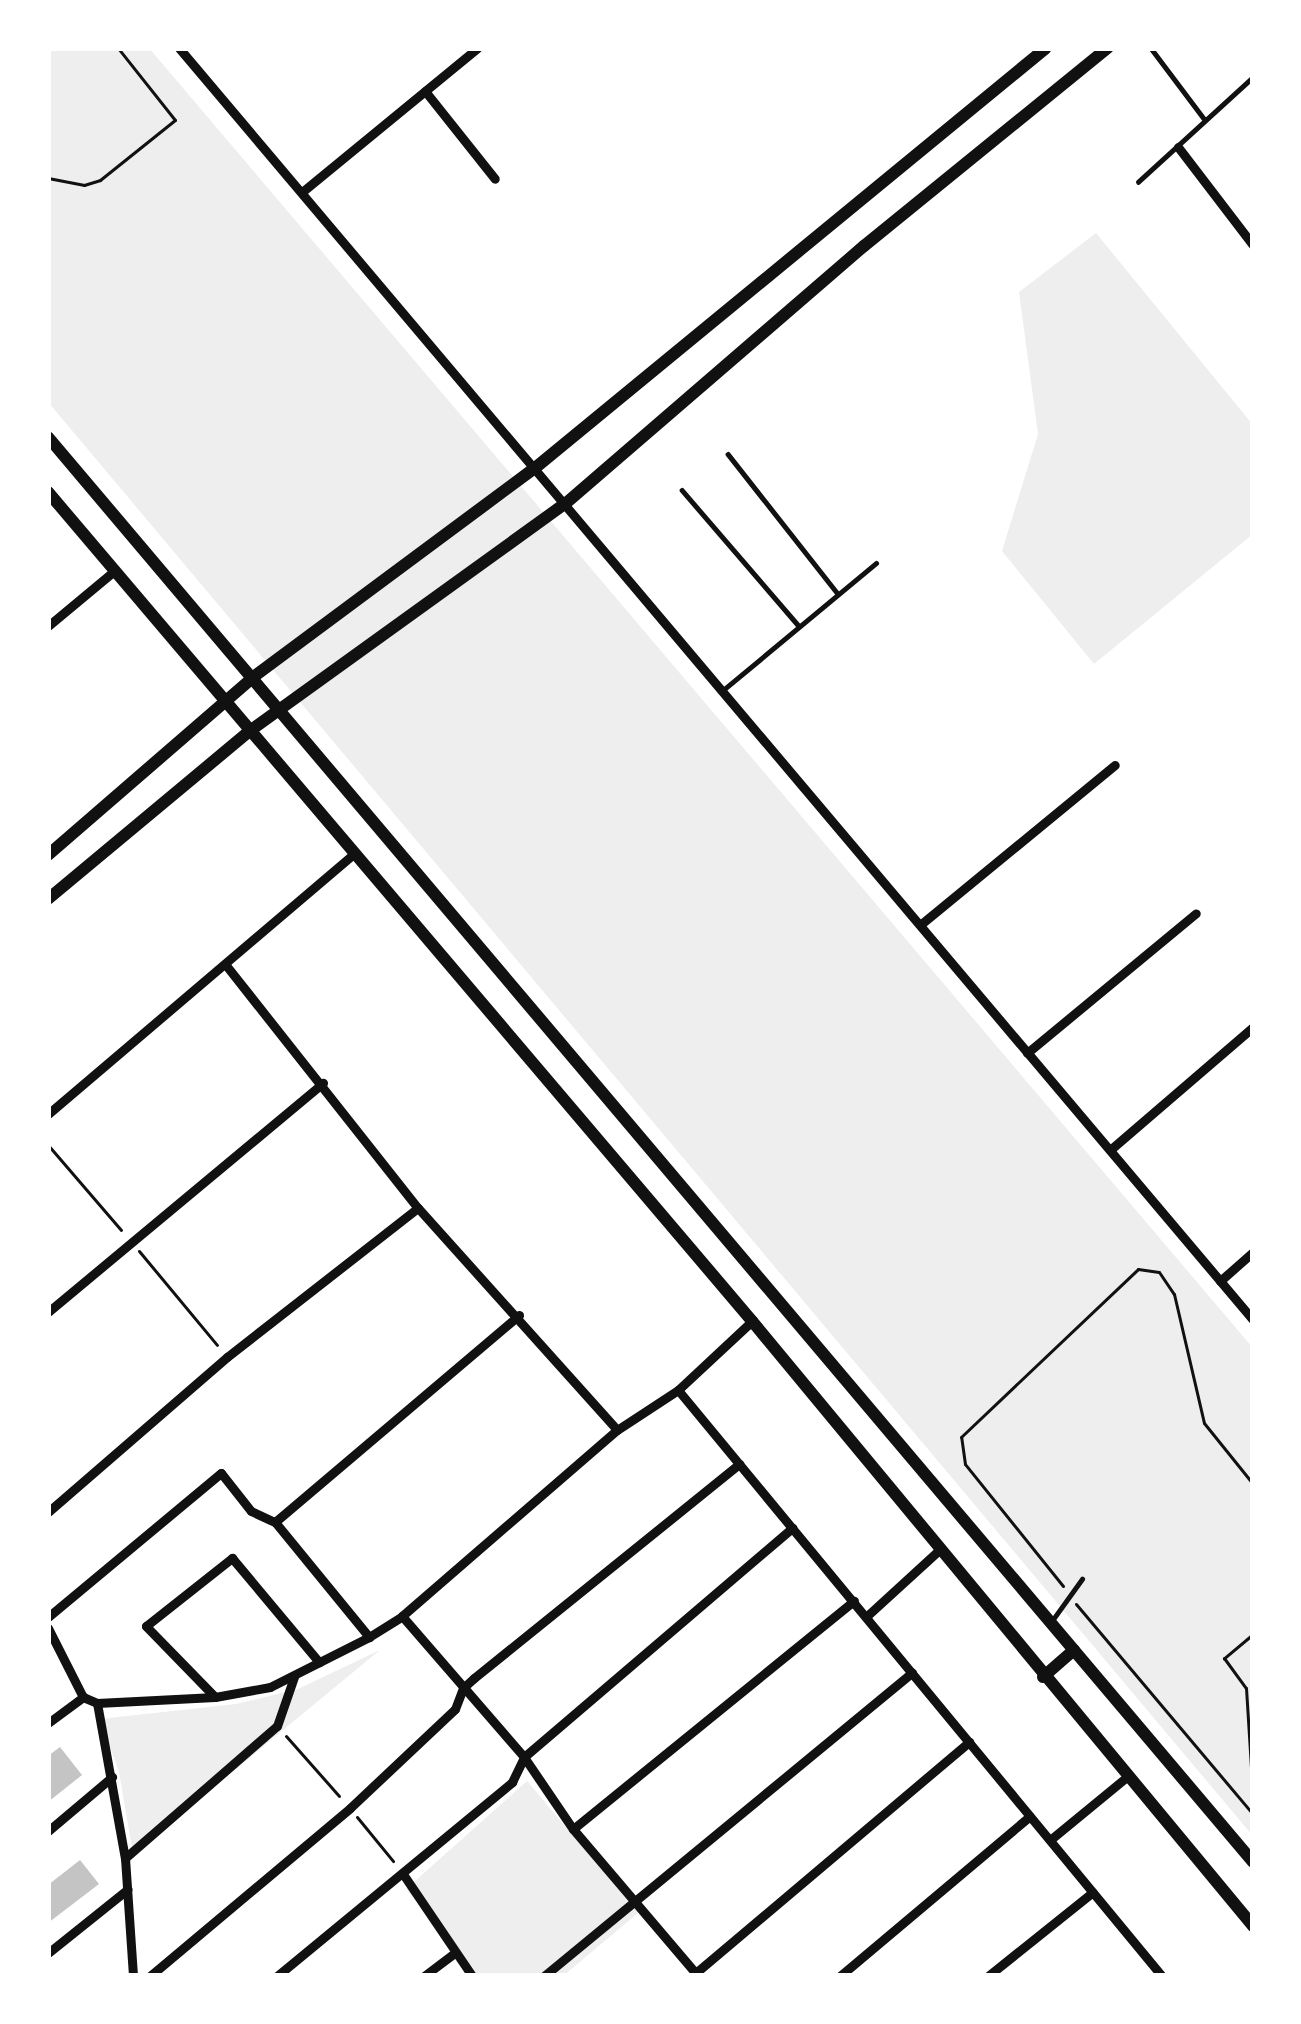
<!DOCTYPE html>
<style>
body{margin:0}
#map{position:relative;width:1301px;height:2024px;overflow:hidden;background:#fff;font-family:Signika,sans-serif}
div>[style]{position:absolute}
.green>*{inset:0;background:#eee}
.building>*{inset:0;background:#c4c4c4}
.path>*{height:3px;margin:-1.5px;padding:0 1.5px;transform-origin:1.5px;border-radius:1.5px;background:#111}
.service>*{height:4.5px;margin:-2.25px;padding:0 2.25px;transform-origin:2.25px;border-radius:2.25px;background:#111}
.minor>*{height:9px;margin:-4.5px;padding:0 4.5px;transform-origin:4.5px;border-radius:4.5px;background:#111}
.secondary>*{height:12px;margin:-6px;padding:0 6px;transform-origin:6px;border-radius:6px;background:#111}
span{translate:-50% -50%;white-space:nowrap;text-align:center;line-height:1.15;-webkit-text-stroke:10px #fff;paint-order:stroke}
.frame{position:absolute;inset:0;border:51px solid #fff;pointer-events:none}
</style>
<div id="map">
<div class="green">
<div style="clip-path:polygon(48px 48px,149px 48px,1253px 1348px,1253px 1836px,48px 402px)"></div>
<div style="clip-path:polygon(1096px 233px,1253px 425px,1253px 534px,1094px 664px,1002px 551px,1038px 434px,1019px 292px)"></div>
<div style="clip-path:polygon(380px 1650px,133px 1854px,119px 1772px,100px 1719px,236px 1704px,298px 1689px)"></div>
<div style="clip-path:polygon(527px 1781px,638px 1913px,563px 1976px,478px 1976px,406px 1889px)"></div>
</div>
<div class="building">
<div style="clip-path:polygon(60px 1747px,82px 1775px,48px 1802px,48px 1756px)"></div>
<div style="clip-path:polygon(80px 1860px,99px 1884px,48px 1923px,48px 1885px)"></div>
</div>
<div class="path">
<div style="left:48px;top:178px;width:37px;rotate:11deg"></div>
<div style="left:84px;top:185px;width:17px;rotate:-17deg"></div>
<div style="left:100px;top:180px;width:96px;rotate:-38.7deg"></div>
<div style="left:175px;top:120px;width:92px;rotate:-128.4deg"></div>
<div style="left:48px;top:1145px;width:112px;rotate:49.3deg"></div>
<div style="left:139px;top:1251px;width:122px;rotate:50.3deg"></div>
<div style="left:1063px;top:1586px;width:156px;rotate:-128.8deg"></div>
<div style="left:965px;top:1464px;width:27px;rotate:-98deg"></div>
<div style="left:961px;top:1437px;width:244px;rotate:-43.5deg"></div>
<div style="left:1138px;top:1269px;width:21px;rotate:8deg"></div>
<div style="left:1159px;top:1272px;width:27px;rotate:56deg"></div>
<div style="left:1174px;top:1294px;width:132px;rotate:76.9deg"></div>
<div style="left:1204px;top:1423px;width:78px;rotate:51.2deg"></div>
<div style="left:1076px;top:1604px;width:275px;rotate:49.9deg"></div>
<div style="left:1253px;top:1634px;width:38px;rotate:140deg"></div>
<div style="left:1224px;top:1658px;width:37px;rotate:54deg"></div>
<div style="left:1246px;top:1688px;width:112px;rotate:86.4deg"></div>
<div style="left:286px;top:1736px;width:80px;rotate:48.5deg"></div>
<div style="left:357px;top:1817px;width:57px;rotate:50.7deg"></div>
</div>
<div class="service">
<div style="left:1151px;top:48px;width:90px;rotate:53.1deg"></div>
<div style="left:1138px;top:182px;width:156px;rotate:-42.4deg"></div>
<div style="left:728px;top:454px;width:178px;rotate:51.8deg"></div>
<div style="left:682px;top:490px;width:179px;rotate:49.3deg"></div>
<div style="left:722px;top:691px;width:200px;rotate:-39.7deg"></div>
<div style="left:1054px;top:1618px;width:48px;rotate:-54.3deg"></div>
</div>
<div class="minor">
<div style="left:179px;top:48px;width:1665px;rotate:49.82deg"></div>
<div style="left:425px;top:91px;width:112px;rotate:51.5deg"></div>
<div style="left:1178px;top:147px;width:123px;rotate:52.6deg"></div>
<div style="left:302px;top:192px;width:227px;rotate:-39.4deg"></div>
<div style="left:48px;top:626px;width:86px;rotate:-39.8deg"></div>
<div style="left:920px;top:925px;width:252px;rotate:-39.4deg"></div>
<div style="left:225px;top:964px;width:311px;rotate:51.7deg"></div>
<div style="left:418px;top:1208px;width:298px;rotate:48.1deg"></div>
<div style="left:1027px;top:1053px;width:219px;rotate:-39.6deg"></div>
<div style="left:48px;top:1114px;width:401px;rotate:-40.4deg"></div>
<div style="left:1110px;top:1150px;width:189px;rotate:-40.7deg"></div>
<div style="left:1220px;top:1281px;width:44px;rotate:-41.3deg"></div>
<div style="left:48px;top:1312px;width:358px;rotate:-39.8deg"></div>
<div style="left:678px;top:1390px;width:760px;rotate:50.45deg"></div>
<div style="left:48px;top:1512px;width:237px;rotate:-40.9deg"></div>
<div style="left:227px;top:1357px;width:242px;rotate:-38deg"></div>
<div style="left:275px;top:1522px;width:320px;rotate:-40.3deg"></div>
<div style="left:868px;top:1615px;width:95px;rotate:-42.4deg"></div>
<div style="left:402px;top:1616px;width:186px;rotate:49.1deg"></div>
<div style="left:524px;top:1757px;width:87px;rotate:55.8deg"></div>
<div style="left:573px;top:1829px;width:193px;rotate:49.6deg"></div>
<div style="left:48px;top:1617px;width:225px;rotate:-39.8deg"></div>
<div style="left:221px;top:1473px;width:48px;rotate:51.7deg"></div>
<div style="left:251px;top:1511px;width:26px;rotate:25deg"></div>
<div style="left:275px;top:1522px;width:149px;rotate:50.7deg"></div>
<div style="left:48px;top:1628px;width:77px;rotate:63.1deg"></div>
<div style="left:83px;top:1697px;width:15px;rotate:23deg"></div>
<div style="left:97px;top:1703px;width:158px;rotate:79.8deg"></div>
<div style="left:125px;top:1858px;width:118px;rotate:86.1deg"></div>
<div style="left:215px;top:1697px;width:99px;rotate:-134.2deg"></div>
<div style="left:146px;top:1626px;width:110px;rotate:-38.3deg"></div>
<div style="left:232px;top:1558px;width:136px;rotate:50.1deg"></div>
<div style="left:97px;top:1703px;width:118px;rotate:-2.9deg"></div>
<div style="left:215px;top:1697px;width:56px;rotate:-10.3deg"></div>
<div style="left:270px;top:1687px;width:111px;rotate:-26.8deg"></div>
<div style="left:369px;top:1637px;width:39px;rotate:-32deg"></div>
<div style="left:402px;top:1616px;width:284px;rotate:-40.9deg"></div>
<div style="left:617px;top:1430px;width:73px;rotate:-33.3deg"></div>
<div style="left:678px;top:1390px;width:101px;rotate:-43deg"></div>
<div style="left:48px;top:1723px;width:44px;rotate:-36.6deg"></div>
<div style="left:573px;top:1829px;width:362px;rotate:-39.1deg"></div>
<div style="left:48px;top:1831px;width:84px;rotate:-40.2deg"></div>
<div style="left:1050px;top:1840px;width:101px;rotate:-39.4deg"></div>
<div style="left:125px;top:1858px;width:201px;rotate:-41deg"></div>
<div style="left:277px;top:1726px;width:52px;rotate:-70.9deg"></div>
<div style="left:403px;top:1874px;width:123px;rotate:55.9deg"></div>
<div style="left:48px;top:1953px;width:102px;rotate:-38.7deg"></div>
<div style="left:150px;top:1976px;width:261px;rotate:-40deg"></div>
<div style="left:350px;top:1808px;width:144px;rotate:-43.3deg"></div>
<div style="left:455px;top:1709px;width:22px;rotate:-69deg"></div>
<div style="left:463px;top:1688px;width:15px;rotate:-42deg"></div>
<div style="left:474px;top:1678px;width:341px;rotate:-38.9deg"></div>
<div style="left:277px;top:1976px;width:305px;rotate:-39.5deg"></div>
<div style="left:512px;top:1782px;width:28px;rotate:-64deg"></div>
<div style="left:524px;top:1757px;width:353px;rotate:-40.5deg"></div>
<div style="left:424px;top:1976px;width:38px;rotate:-37deg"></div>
<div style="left:544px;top:1976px;width:477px;rotate:-39.5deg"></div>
<div style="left:692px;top:1976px;width:363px;rotate:-40.2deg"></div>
<div style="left:840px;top:1976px;width:248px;rotate:-40.1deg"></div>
<div style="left:988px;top:1976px;width:134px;rotate:-38.7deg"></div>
</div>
<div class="secondary">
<div style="left:48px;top:437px;width:1866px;rotate:49.78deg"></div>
<div style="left:48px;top:492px;width:1088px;rotate:49.66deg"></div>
<div style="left:752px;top:1321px;width:786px;rotate:50.37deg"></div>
<div style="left:48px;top:855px;width:270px;rotate:-40.9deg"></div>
<div style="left:252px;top:678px;width:352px;rotate:-36.6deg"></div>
<div style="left:535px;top:468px;width:661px;rotate:-39.42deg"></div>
<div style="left:48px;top:899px;width:259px;rotate:-39.8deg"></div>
<div style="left:247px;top:733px;width:392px;rotate:-35.8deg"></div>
<div style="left:565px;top:504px;width:395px;rotate:-40.8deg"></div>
<div style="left:864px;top:246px;width:314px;rotate:-39.1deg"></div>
<div style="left:1043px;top:1677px;width:41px;rotate:-41.1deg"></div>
</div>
<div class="frame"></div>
</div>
